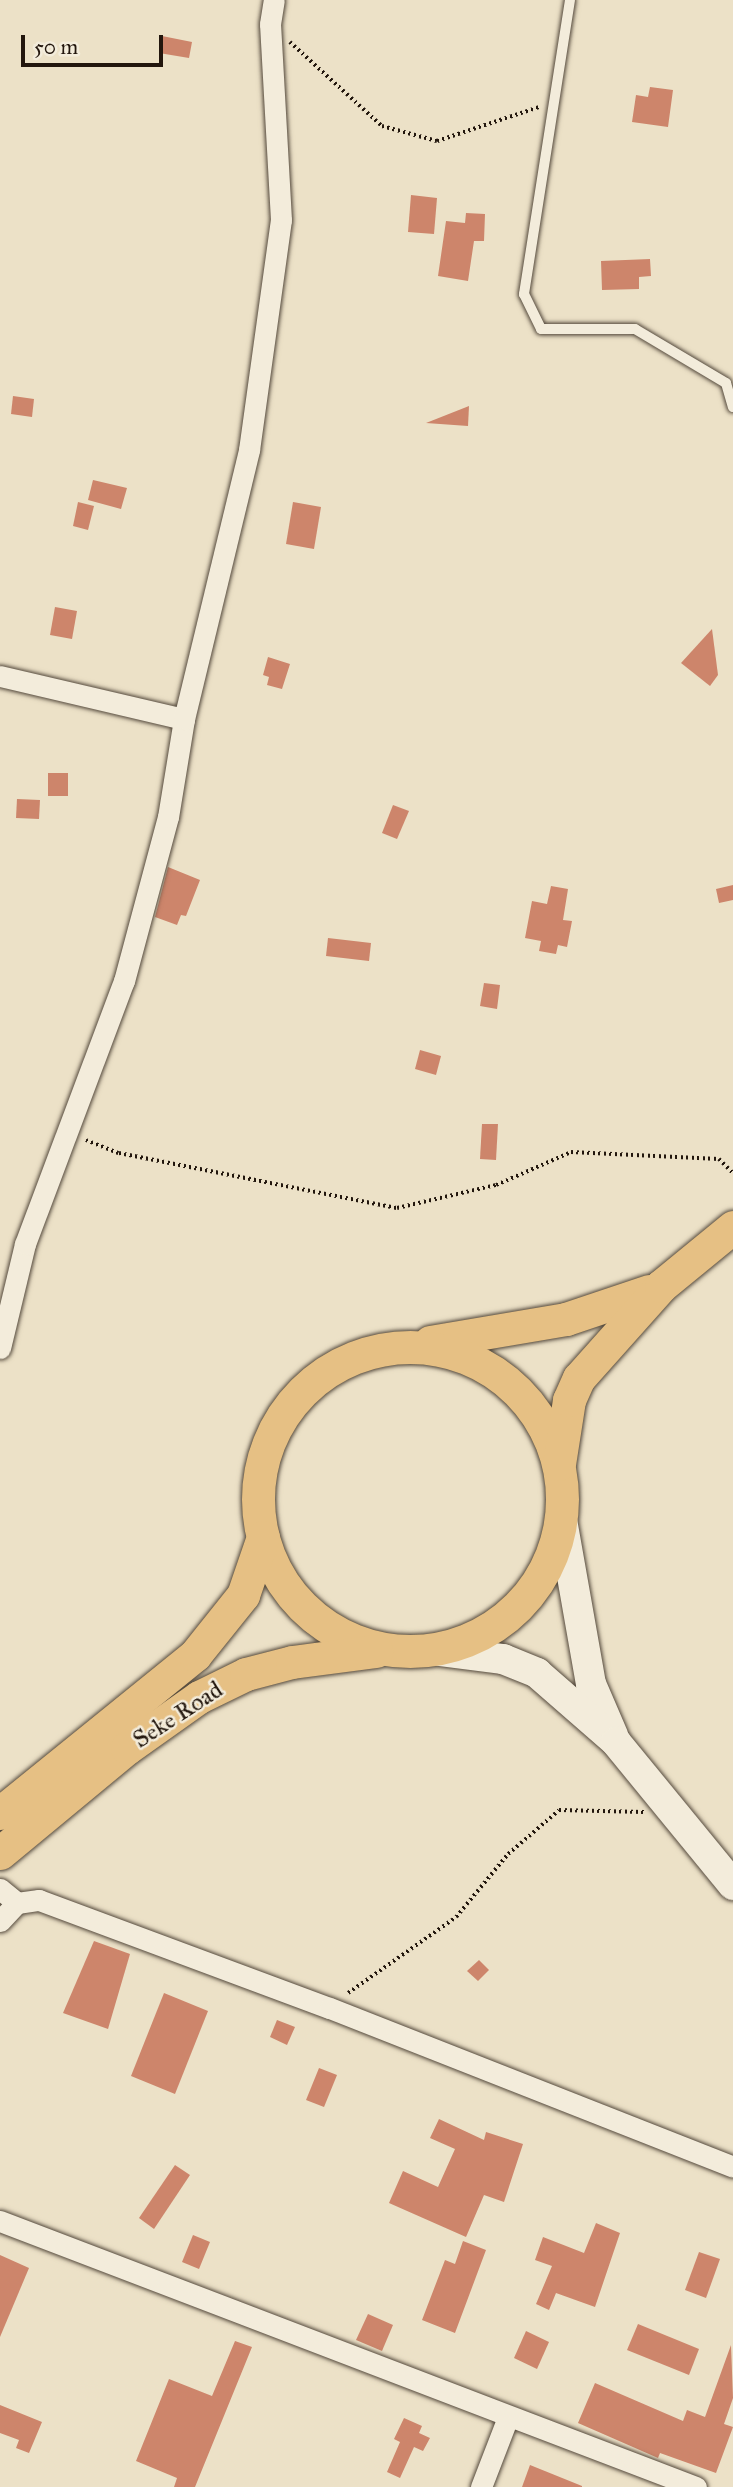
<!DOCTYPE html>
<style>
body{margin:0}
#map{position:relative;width:733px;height:2487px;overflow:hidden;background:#ece1c7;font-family:"IM FELL Great Primer",serif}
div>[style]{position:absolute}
.building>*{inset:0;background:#cd856b}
.path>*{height:3.5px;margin-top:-1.75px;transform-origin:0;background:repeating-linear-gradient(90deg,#22160d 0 2px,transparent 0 5.5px)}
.roads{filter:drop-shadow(0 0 2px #54493c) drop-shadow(0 0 2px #54493c)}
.lane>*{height:10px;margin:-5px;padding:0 5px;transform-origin:5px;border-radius:5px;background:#f3ecdb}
.street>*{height:21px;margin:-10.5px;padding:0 10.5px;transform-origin:10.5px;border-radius:10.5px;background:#f3ecdb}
.secondary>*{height:30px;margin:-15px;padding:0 15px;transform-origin:15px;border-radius:15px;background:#f3ecdb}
.primary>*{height:33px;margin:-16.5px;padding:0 16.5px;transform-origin:16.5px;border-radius:16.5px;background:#e6c084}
.primary>.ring{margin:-16.5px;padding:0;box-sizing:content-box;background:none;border:33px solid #e6c084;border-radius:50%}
span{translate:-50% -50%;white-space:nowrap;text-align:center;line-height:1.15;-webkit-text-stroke:5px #f3ecdb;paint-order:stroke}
.street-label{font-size:24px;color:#22160d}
.scale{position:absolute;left:21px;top:35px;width:142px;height:32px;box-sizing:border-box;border:4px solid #22160d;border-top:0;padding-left:9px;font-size:21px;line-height:24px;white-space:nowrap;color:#22160d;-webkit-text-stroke:5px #f3ecdb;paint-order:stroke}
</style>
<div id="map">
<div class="building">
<div style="clip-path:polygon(162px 36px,192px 42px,189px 58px,159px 53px)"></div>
<div style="clip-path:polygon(650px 87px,673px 90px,668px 127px,632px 122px,636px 95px,648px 97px)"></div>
<div style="clip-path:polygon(411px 195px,437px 198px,434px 234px,408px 232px)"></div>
<div style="clip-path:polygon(466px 213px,485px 214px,484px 241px,474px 241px,468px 281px,438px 276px,446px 221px,465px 223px)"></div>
<div style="clip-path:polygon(650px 259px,651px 276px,639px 277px,639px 289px,602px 290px,601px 261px)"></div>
<div style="clip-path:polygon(13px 396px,34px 399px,32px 417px,11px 414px)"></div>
<div style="clip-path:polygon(469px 406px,468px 426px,426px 423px)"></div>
<div style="clip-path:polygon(93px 480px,127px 488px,121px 509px,88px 500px)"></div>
<div style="clip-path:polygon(78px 502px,94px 506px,88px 530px,73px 526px)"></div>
<div style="clip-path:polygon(293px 502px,321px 507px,314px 549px,286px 544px)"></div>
<div style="clip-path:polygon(55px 607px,77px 611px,72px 639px,50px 635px)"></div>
<div style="clip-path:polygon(712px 629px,718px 675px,710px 686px,681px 663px)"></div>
<div style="clip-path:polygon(268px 657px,290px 664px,282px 689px,267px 685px,269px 677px,263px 675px)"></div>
<div style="clip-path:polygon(48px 773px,68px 773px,68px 796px,48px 796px)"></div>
<div style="clip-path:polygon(17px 799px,40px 800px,39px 819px,16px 818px)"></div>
<div style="clip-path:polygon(393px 805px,409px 811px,397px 839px,382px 833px)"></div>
<div style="clip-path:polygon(168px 867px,200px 880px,186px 916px,181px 915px,177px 925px,155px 917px)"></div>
<div style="clip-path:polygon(733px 885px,733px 900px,719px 903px,716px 889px)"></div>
<div style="clip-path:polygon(551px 886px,568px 889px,563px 920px,572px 921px,567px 947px,558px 945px,556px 954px,539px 951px,541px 941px,525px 938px,532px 901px,547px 904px)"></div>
<div style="clip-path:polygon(328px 938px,371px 943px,369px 961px,326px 956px)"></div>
<div style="clip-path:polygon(484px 983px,500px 985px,497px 1009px,480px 1006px)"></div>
<div style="clip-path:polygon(420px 1050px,441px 1056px,436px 1075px,415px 1069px)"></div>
<div style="clip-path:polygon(482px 1124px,498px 1124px,496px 1160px,480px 1159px)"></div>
<div style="clip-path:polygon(94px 1941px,130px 1954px,108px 2029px,63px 2013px)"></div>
<div style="clip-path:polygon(479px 1960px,489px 1970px,478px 1981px,467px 1971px)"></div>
<div style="clip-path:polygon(164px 1993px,208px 2011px,175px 2094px,131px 2076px)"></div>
<div style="clip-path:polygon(277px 2020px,295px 2027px,287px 2045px,270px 2037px)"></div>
<div style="clip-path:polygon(319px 2068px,337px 2075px,324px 2107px,306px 2100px)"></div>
<div style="clip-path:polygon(439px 2119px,484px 2140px,486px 2132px,523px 2144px,504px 2202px,484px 2195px,466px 2237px,389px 2203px,403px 2171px,438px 2187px,455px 2149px,430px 2138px)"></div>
<div style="clip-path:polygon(175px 2165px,190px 2175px,154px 2229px,139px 2218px)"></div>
<div style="clip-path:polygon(596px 2223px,620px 2233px,595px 2307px,556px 2293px,549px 2310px,536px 2304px,552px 2266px,535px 2260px,543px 2237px,584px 2253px)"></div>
<div style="clip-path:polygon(193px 2235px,210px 2242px,199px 2269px,182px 2262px)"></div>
<div style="clip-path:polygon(463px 2241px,486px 2250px,455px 2333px,422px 2320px,445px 2260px,455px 2264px)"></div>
<div style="clip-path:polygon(699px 2252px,720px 2259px,706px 2298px,685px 2290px)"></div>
<div style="clip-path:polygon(0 2255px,29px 2268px,0 2337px)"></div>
<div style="clip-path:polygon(368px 2314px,393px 2325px,382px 2351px,356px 2340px)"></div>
<div style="clip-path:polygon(638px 2324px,699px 2349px,689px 2375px,627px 2350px)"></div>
<div style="clip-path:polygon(526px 2331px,549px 2342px,537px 2369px,514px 2358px)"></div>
<div style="clip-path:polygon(235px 2341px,252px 2347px,195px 2487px,174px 2487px,177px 2478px,136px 2461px,169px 2379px,212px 2396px)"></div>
<div style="clip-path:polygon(731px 2345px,733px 2398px,724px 2424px,733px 2427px,716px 2473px,660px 2453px,658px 2458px,578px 2423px,595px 2383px,683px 2421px,687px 2410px,705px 2417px)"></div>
<div style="clip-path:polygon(0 2405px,42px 2422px,29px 2453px,16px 2448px,19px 2440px,0 2433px)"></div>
<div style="clip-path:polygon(404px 2418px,422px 2426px,419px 2433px,430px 2438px,423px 2451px,414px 2447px,400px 2478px,387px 2472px,400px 2442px,394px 2439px)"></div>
<div style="clip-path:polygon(530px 2465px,582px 2486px,582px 2487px,522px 2487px)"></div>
</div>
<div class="path">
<div style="left:290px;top:42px;width:125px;rotate:42.4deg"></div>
<div style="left:382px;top:126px;width:57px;rotate:15.3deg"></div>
<div style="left:437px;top:141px;width:108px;rotate:-18.4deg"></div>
<div style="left:86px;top:1140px;width:35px;rotate:22deg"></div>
<div style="left:119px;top:1153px;width:283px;rotate:11.2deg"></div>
<div style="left:397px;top:1208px;width:102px;rotate:-13.1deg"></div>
<div style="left:496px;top:1185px;width:82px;rotate:-23.7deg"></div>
<div style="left:571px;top:1152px;width:148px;rotate:2.7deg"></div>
<div style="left:719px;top:1159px;width:20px;rotate:45deg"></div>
<div style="left:348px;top:1993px;width:132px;rotate:-35.1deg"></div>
<div style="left:456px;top:1917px;width:82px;rotate:-50.5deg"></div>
<div style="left:508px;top:1854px;width:67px;rotate:-40.8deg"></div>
<div style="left:559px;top:1810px;width:85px;rotate:1.3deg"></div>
</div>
<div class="roads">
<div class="lane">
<div style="left:570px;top:0;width:298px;rotate:98.9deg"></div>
<div style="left:524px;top:294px;width:39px;rotate:64deg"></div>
<div style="left:541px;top:329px;width:94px"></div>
<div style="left:635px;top:329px;width:106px;rotate:30.7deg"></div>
<div style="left:726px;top:383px;width:25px;rotate:74deg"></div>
</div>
<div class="street">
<div style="left:0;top:676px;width:189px;rotate:13.2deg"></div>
<div style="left:0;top:1348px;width:107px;rotate:-76.5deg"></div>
<div style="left:25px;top:1244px;width:281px;rotate:-69.4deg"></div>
<div style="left:124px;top:981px;width:170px;rotate:-75deg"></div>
<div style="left:168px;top:817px;width:99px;rotate:-80.7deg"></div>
<div style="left:184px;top:719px;width:277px;rotate:-76.4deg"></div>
<div style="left:249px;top:450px;width:232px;rotate:-82.1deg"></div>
<div style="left:281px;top:220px;width:196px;rotate:-93.2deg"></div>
<div style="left:270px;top:24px;width:24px;rotate:-81deg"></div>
<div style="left:0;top:1889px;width:22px;rotate:39deg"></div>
<div style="left:0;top:1921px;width:25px;rotate:-47deg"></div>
<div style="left:17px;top:1903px;width:22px;rotate:-8deg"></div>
<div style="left:39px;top:1900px;width:310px;rotate:20.4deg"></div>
<div style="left:330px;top:2008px;width:433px;rotate:21.5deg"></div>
<div style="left:0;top:2221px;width:745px;rotate:20.92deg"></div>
<div style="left:481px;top:2487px;width:75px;rotate:-68.9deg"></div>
</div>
<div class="secondary">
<div style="left:561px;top:1514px;width:173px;rotate:80deg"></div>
<div style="left:591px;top:1684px;width:56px;rotate:66.7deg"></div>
<div style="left:433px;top:1650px;width:71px;rotate:7.3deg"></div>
<div style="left:503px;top:1659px;width:37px;rotate:22deg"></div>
<div style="left:537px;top:1673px;width:105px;rotate:41.1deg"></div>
<div style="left:616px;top:1742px;width:185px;rotate:50.7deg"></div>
</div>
<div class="primary">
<div style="left:430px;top:1342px;width:138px;rotate:-9.6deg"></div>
<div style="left:566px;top:1319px;width:88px;rotate:-18.6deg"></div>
<div class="ring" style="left:258px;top:1347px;width:271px;height:271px"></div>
<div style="left:559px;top:1464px;width:65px;rotate:-81.1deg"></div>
<div style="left:569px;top:1400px;width:24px;rotate:-66deg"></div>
<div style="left:579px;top:1378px;width:123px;rotate:-48.3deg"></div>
<div style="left:661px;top:1286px;width:93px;rotate:-39.3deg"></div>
<div style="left:0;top:1813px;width:251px;rotate:-39deg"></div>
<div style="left:195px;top:1655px;width:77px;rotate:-51.3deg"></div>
<div style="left:243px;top:1595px;width:61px;rotate:-71deg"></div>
<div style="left:0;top:1853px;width:165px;rotate:-39.6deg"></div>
<div style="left:127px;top:1748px;width:88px;rotate:-35.3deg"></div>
<div style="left:199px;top:1697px;width:52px;rotate:-26.1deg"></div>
<div style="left:246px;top:1674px;width:48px;rotate:-14.6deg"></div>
<div style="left:292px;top:1662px;width:85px;rotate:-7.5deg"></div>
</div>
</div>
<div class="street-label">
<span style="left:178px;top:1715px;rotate:-33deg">Seke Road</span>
</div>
<div class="scale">50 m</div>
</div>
